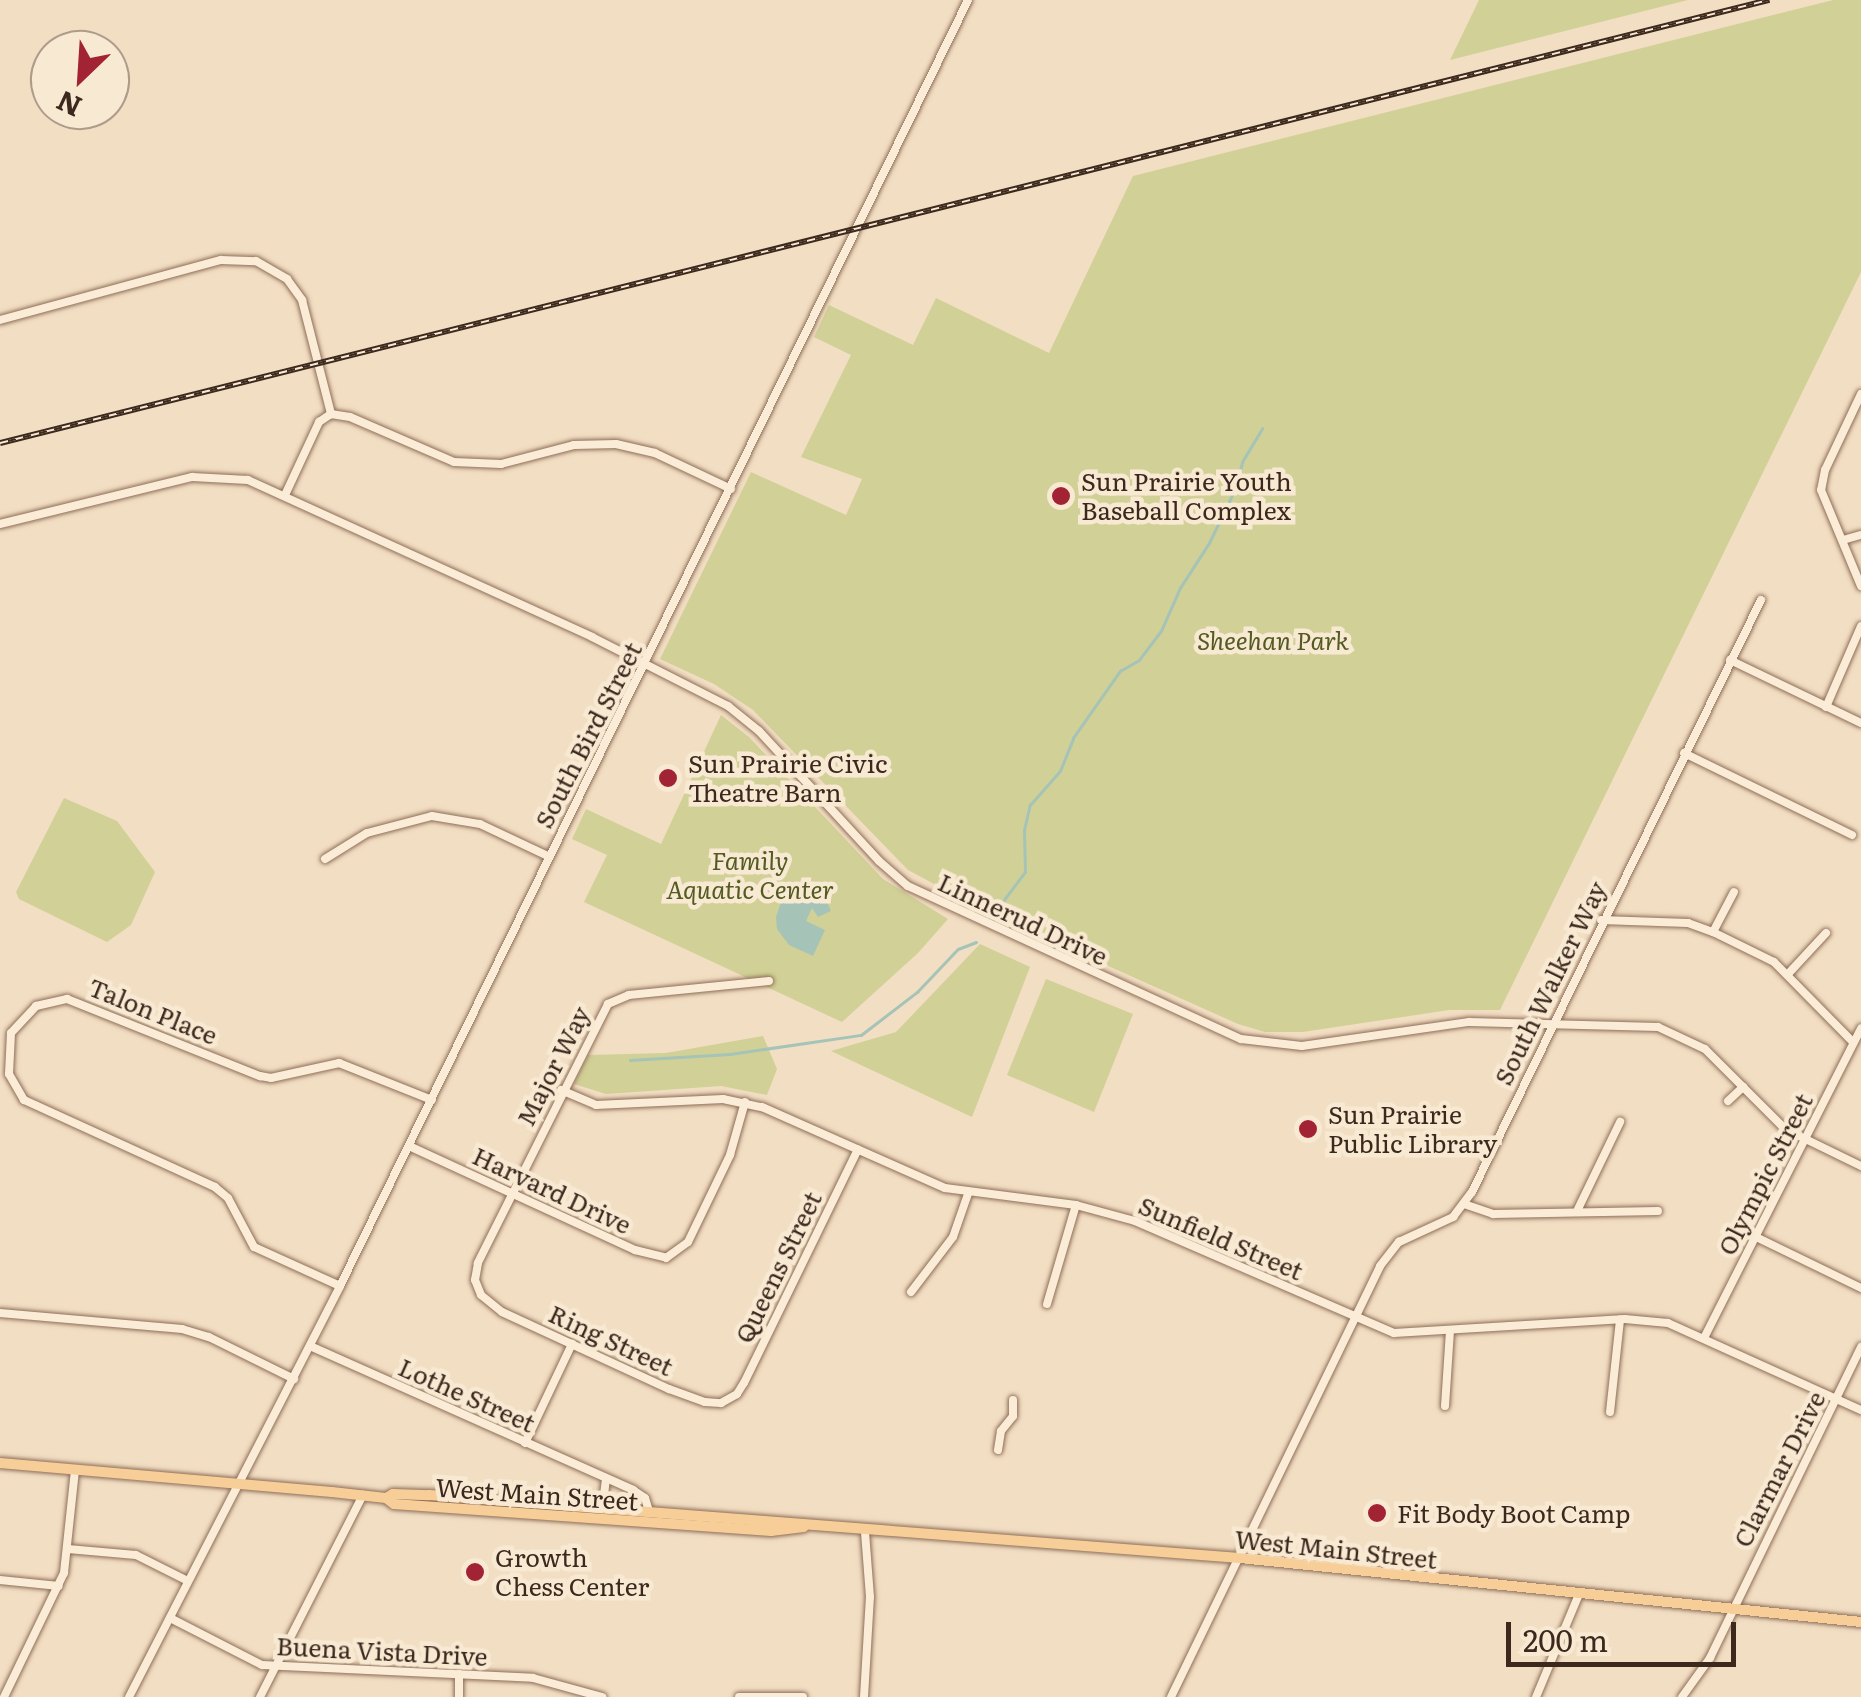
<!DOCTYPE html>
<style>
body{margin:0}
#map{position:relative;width:1861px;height:1697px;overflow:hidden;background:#f2dec3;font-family:Literata,serif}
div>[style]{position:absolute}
.green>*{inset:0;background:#d1d096}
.water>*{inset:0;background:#a5c4b7}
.stream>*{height:2.5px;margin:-1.25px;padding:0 1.25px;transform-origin:1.25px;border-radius:1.25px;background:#a5c4b7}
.roads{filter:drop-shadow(0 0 2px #8e6e58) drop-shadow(0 0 2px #8e6e58)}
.minor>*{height:8px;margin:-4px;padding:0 4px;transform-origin:4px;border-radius:4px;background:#fbecd7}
.major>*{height:10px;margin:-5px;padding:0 5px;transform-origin:5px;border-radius:5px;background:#f8ce98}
.rail>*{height:6px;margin-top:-3px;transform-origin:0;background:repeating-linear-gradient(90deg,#f8e9d3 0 8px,#3c281d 0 16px);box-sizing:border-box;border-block:2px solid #3c281d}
.dots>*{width:28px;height:28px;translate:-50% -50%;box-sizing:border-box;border:5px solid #f8e9d3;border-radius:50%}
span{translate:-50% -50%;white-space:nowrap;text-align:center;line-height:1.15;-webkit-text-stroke:9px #f8e9d3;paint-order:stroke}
.poi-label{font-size:25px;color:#3c281d}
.left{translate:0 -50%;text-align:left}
.park-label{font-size:25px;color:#545b22;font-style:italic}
.street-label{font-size:25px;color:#3c281d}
.north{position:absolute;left:30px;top:30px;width:100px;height:100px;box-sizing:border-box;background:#f8e9d3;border:2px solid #ad9c8a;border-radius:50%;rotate:205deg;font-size:28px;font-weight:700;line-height:40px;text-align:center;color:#3c281d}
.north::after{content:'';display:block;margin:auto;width:35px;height:45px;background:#a22334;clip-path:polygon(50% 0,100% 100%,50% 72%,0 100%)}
.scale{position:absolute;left:1506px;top:1622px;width:230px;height:45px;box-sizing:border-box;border:5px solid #3c281d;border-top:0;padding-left:12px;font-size:30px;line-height:35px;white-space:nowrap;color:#3c281d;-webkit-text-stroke:8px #f8e9d3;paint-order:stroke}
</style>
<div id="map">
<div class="green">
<div style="clip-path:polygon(1479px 0,1688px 0,1450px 60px)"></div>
<div style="clip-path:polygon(1833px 0,1861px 0,1861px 272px,1500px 1010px,1449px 1010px,1303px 1032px,1265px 1032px,1238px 1024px,1048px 939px,1045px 944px,979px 915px,981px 909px,908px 870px,753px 710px,714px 684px,660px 659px,751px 472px,846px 515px,862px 479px,801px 457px,851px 355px,814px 337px,829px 305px,913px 345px,936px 298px,1049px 353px,1133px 176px)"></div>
<div style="clip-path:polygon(721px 715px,749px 737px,883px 879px,948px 919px,918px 953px,842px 1022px,584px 902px,607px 855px,572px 839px,586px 809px,661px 844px)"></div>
<div style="clip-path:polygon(64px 798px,117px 821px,155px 872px,131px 925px,107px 942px,19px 899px,16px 892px)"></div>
<div style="clip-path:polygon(980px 944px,1030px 967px,972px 1117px,831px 1051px,896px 1032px)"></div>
<div style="clip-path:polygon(1046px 979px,1133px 1014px,1094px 1112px,1007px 1075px)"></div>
<div style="clip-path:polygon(763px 1036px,777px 1069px,767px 1095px,721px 1086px,606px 1094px,574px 1084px,588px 1055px,666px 1053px)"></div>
</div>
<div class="water">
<div style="clip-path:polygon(811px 890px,827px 902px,831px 911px,818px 917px,812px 908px,806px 921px,825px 930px,813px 956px,789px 945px,777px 929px,776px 917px,781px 902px,793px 893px)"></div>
</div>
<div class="stream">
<div style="left:1000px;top:905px;width:41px;rotate:-52.9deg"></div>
<div style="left:1025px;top:872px;width:42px;rotate:-91.4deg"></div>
<div style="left:1024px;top:830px;width:26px;rotate:-77deg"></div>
<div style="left:1030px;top:805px;width:45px;rotate:-48.6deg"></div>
<div style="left:1060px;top:771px;width:35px;rotate:-68deg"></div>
<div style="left:1073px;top:738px;width:82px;rotate:-55deg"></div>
<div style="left:1120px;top:671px;width:22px;rotate:-30deg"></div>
<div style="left:1139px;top:660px;width:36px;rotate:-53deg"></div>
<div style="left:1161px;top:631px;width:47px;rotate:-66.2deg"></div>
<div style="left:1180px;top:588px;width:54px;rotate:-57.2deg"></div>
<div style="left:1209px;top:543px;width:60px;rotate:-64.3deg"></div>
<div style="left:1235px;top:489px;width:28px;rotate:-75deg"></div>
<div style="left:1242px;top:462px;width:39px;rotate:-59deg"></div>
<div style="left:630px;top:1060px;width:100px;rotate:-3.4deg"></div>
<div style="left:730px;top:1054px;width:132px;rotate:-8.3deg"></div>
<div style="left:861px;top:1035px;width:71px;rotate:-37.5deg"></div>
<div style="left:917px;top:992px;width:59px;rotate:-46.4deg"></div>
<div style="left:958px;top:949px;width:19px;rotate:-21deg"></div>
</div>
<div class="roads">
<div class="minor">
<div style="left:0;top:320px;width:229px;rotate:-15.2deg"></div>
<div style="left:221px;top:260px;width:35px;rotate:2deg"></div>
<div style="left:256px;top:261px;width:36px;rotate:30deg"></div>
<div style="left:287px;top:279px;width:26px;rotate:54deg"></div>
<div style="left:302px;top:300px;width:118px;rotate:75.7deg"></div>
<div style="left:1861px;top:394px;width:84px;rotate:115.3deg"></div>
<div style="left:1825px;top:470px;width:20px;rotate:101deg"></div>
<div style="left:1821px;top:490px;width:104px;rotate:67.4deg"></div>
<div style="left:331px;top:414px;width:19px;rotate:9deg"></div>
<div style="left:350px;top:417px;width:113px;rotate:23.4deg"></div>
<div style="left:454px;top:462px;width:47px;rotate:2.4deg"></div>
<div style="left:501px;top:464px;width:75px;rotate:-14.6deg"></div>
<div style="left:574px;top:445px;width:42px;rotate:-1.4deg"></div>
<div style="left:616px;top:444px;width:40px;rotate:13deg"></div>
<div style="left:655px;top:453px;width:84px;rotate:25.3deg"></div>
<div style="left:285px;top:495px;width:81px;rotate:-65deg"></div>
<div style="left:319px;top:422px;width:14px;rotate:-34deg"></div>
<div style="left:0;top:524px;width:198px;rotate:-13.8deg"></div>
<div style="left:192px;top:477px;width:56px;rotate:3.1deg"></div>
<div style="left:248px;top:480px;width:378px;rotate:24.5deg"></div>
<div style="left:592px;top:637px;width:153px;rotate:26.9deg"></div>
<div style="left:728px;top:706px;width:40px;rotate:39deg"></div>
<div style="left:759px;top:731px;width:177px;rotate:47.3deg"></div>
<div style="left:879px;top:861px;width:38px;rotate:41deg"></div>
<div style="left:908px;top:886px;width:366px;rotate:24.7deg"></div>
<div style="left:1241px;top:1039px;width:61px;rotate:6.5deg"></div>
<div style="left:1302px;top:1046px;width:169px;rotate:-8.2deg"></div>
<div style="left:1469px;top:1022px;width:189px;rotate:1.5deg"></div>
<div style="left:1658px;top:1027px;width:52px;rotate:25.1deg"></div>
<div style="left:1705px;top:1049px;width:113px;rotate:45deg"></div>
<div style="left:1785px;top:1129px;width:85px;rotate:26deg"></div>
<div style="left:1843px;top:540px;width:19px;rotate:-16deg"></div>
<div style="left:1730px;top:660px;width:145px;rotate:25.7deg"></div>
<div style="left:1826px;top:707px;width:88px;rotate:-66.6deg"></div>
<div style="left:1684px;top:753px;width:187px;rotate:26deg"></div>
<div style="left:325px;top:859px;width:49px;rotate:-31.8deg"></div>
<div style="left:367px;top:833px;width:67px;rotate:-14.7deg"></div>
<div style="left:432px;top:816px;width:49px;rotate:9.5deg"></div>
<div style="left:480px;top:824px;width:77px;rotate:25.2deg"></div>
<div style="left:1601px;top:920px;width:87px;rotate:2deg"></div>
<div style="left:1688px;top:923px;width:27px;rotate:20deg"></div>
<div style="left:1713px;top:932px;width:68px;rotate:26.2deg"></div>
<div style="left:1774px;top:962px;width:112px;rotate:45.4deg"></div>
<div style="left:1713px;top:932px;width:45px;rotate:-62.3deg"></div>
<div style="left:1788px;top:974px;width:56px;rotate:-47.2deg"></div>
<div style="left:769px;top:981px;width:141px;rotate:174.3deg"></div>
<div style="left:629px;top:995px;width:23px;rotate:157deg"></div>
<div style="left:608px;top:1004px;width:290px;rotate:116.7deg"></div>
<div style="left:478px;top:1263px;width:17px;rotate:100deg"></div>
<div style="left:475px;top:1280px;width:16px;rotate:68deg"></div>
<div style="left:481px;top:1295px;width:27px;rotate:39deg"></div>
<div style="left:502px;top:1312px;width:184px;rotate:24.8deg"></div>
<div style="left:669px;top:1389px;width:38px;rotate:20deg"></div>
<div style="left:705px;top:1402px;width:16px;rotate:4deg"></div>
<div style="left:721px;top:1403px;width:18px;rotate:-29deg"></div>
<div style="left:737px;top:1394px;width:13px;rotate:-58deg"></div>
<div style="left:744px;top:1383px;width:260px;rotate:-64deg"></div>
<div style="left:561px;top:1090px;width:38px;rotate:23deg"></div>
<div style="left:596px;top:1105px;width:127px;rotate:-2.7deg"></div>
<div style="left:723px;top:1099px;width:40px;rotate:12deg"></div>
<div style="left:762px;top:1107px;width:200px;rotate:23.9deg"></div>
<div style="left:945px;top:1188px;width:132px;rotate:7.4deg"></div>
<div style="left:1076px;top:1205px;width:61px;rotate:15.2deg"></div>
<div style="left:1135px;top:1221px;width:282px;rotate:23.4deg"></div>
<div style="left:1394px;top:1333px;width:231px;rotate:-3.5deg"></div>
<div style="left:1625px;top:1319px;width:43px;rotate:5.3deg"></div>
<div style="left:1668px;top:1323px;width:212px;rotate:24.3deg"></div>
<div style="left:1728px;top:1101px;width:21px;rotate:-43deg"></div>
<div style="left:409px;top:1146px;width:249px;rotate:24.7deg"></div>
<div style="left:635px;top:1250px;width:32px;rotate:14deg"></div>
<div style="left:666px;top:1258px;width:27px;rotate:-36deg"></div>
<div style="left:688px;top:1242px;width:97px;rotate:-64.2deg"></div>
<div style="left:730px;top:1155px;width:55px;rotate:-74.2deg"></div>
<div style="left:1464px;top:1204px;width:31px;rotate:19deg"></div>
<div style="left:1493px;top:1214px;width:165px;rotate:-1deg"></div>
<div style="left:1578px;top:1209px;width:97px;rotate:-64.2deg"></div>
<div style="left:1754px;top:1236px;width:119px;rotate:25.9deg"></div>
<div style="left:340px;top:1286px;width:94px;rotate:-155.6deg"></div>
<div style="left:254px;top:1247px;width:55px;rotate:-118deg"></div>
<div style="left:228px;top:1198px;width:17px;rotate:-140deg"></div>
<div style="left:215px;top:1187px;width:210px;rotate:-155.5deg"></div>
<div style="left:24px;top:1100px;width:30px;rotate:-120deg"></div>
<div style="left:9px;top:1074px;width:41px;rotate:-87.2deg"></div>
<div style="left:11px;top:1033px;width:37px;rotate:-47deg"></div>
<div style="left:36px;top:1006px;width:32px;rotate:-13deg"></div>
<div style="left:67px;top:999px;width:208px;rotate:21.8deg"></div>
<div style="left:260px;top:1076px;width:11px;rotate:10deg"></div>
<div style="left:271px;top:1078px;width:70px;rotate:-12.4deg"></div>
<div style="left:339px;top:1063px;width:100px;rotate:21.7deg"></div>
<div style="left:911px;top:1292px;width:69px;rotate:-52.6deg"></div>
<div style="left:953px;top:1237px;width:46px;rotate:-70.8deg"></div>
<div style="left:1047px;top:1304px;width:103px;rotate:-73.7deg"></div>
<div style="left:0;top:1313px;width:183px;rotate:5deg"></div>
<div style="left:182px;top:1329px;width:28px;rotate:17deg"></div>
<div style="left:209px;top:1337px;width:95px;rotate:26.3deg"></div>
<div style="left:1704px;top:1338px;width:347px;rotate:-63.1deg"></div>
<div style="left:310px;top:1346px;width:354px;rotate:24deg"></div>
<div style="left:633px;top:1490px;width:14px;rotate:34deg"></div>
<div style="left:645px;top:1498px;width:14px;rotate:73deg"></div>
<div style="left:1445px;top:1406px;width:75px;rotate:-86.2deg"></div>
<div style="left:1610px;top:1412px;width:93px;rotate:-83.8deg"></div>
<div style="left:525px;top:1443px;width:110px;rotate:-64.6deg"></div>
<div style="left:998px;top:1450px;width:19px;rotate:-81deg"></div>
<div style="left:1001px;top:1431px;width:19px;rotate:-51deg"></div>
<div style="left:1013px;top:1416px;width:16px;rotate:-90deg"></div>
<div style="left:604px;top:1495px;width:16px;rotate:-83deg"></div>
<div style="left:68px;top:1549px;width:68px;rotate:5deg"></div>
<div style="left:136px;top:1555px;width:58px;rotate:26.6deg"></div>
<div style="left:0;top:1580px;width:59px;rotate:5.8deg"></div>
<div style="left:170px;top:1618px;width:103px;rotate:27.1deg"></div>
<div style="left:262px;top:1665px;width:271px;rotate:2.7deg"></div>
<div style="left:533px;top:1678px;width:72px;rotate:15.4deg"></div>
<div style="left:4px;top:1697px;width:138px;rotate:-64.2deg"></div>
<div style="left:64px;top:1573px;width:104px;rotate:-83.9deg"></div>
<div style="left:129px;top:1697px;width:462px;rotate:-62.8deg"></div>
<div style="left:340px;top:1286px;width:1431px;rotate:-63.97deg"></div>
<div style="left:260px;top:1697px;width:227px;rotate:-63deg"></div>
<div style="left:459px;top:1697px;width:23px;rotate:-90deg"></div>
<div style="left:739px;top:1697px;width:64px"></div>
<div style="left:864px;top:1697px;width:100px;rotate:-86.6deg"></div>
<div style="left:870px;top:1597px;width:65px;rotate:-94.4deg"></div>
<div style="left:1171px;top:1697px;width:479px;rotate:-64.1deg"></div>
<div style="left:1380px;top:1266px;width:31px;rotate:-52deg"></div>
<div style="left:1399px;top:1242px;width:60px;rotate:-24.8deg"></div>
<div style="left:1453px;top:1217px;width:31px;rotate:-53deg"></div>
<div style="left:1472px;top:1192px;width:659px;rotate:-63.98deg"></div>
<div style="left:1536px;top:1697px;width:112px;rotate:-67.3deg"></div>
<div style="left:1682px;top:1697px;width:48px;rotate:-54.3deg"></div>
<div style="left:1710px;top:1658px;width:346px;rotate:-64.1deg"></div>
</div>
<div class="major">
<div style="left:0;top:1463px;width:333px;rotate:5deg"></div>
<div style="left:332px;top:1492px;width:54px;rotate:6.3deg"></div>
<div style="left:386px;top:1498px;width:10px;rotate:37deg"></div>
<div style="left:394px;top:1504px;width:378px;rotate:4.1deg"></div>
<div style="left:771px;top:1531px;width:33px;rotate:-7deg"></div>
<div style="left:386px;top:1498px;width:8px;rotate:-30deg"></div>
<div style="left:393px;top:1494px;width:36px;rotate:2deg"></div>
<div style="left:429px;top:1495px;width:813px;rotate:4.44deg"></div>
<div style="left:1240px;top:1558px;width:624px;rotate:5.88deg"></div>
</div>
</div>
<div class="rail">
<div style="left:0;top:443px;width:1824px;rotate:-14.06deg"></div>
</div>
<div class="dots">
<div style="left:1061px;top:496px;background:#a22334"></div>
<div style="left:668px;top:778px;background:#a22334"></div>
<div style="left:1308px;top:1129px;background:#a22334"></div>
<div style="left:1377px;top:1513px;background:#a22334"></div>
<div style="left:475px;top:1572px;background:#a22334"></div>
</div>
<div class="poi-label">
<span class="left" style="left:1081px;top:496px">Sun Prairie Youth<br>Baseball Complex</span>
<span class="left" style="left:688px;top:778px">Sun Prairie Civic<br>Theatre Barn</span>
<span class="left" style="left:1328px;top:1129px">Sun Prairie<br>Public Library</span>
<span class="left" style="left:1397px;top:1513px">Fit Body Boot Camp</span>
<span class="left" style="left:495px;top:1572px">Growth<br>Chess Center</span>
</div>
<div class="park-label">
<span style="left:1273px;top:640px">Sheehan Park</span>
<span style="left:750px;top:875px">Family<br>Aquatic Center</span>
</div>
<div class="street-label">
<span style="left:588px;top:735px;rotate:-63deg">South Bird Street</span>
<span style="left:1023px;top:919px;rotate:25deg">Linnerud Drive</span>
<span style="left:1550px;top:983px;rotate:-64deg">South Walker Way</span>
<span style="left:153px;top:1011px;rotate:22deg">Talon Place</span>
<span style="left:553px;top:1066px;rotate:-63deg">Major Way</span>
<span style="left:1765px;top:1174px;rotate:-63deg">Olympic Street</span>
<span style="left:552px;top:1190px;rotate:25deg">Harvard Drive</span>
<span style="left:1221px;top:1238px;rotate:23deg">Sunfield Street</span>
<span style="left:778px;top:1267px;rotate:-64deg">Queens Street</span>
<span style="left:611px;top:1340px;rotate:25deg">Ring Street</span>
<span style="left:467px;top:1395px;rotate:24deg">Lothe Street</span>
<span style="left:1779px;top:1469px;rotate:-63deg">Clarmar Drive</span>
<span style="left:537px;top:1494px;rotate:4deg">West Main Street</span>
<span style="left:1336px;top:1549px;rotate:6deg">West Main Street</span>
<span style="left:382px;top:1651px;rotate:3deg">Buena Vista Drive</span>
</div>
<div class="north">N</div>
<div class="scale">200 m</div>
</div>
